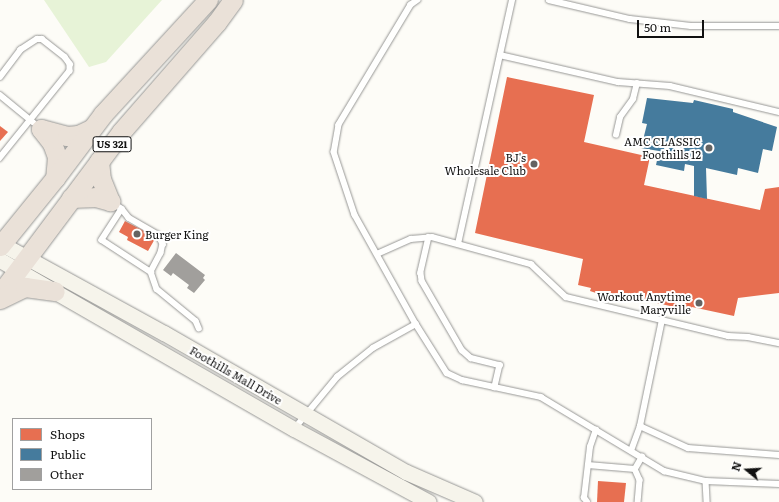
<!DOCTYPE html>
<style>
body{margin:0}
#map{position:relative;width:779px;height:502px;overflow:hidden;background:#fdfcf7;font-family:Literata,serif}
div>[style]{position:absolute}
.green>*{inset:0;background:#e7f3d7}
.shops>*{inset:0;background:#e76f51}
.public>*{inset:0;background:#457b9d}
.building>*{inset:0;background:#a19f9c}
.roads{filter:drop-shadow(0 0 1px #979795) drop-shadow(0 0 1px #979795)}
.lane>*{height:5.5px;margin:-2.75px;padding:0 2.75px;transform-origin:2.75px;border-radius:2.75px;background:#fffffe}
.secondary>*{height:15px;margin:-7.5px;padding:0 7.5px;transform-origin:7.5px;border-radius:7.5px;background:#f6f4eb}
.highway>*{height:19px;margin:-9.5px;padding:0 9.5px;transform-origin:9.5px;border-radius:9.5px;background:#eae1d8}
.dots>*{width:11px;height:11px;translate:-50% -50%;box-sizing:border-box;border:2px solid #fff;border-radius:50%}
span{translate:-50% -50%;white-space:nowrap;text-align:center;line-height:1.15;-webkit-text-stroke:4px #fff;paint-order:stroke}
.shield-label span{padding:1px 3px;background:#fff;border:1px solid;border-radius:3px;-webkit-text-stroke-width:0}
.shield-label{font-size:10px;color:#111;font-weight:700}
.poi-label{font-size:11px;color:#111}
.right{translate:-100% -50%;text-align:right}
.left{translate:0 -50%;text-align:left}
.street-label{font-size:11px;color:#111}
.legend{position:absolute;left:12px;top:418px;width:140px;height:72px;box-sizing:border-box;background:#fff;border:1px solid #a0a0a0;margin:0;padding:5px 7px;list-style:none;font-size:12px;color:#111}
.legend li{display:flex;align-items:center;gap:8px;height:20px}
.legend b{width:20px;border:1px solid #a0a0a0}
.north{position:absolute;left:727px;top:450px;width:40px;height:40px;-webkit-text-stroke:3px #fff;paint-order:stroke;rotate:288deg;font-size:11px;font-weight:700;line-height:16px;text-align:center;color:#111}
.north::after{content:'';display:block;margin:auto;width:14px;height:18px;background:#111;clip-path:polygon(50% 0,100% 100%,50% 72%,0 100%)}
.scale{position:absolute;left:637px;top:20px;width:67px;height:18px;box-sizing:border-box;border:2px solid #111;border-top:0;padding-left:5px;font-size:12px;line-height:14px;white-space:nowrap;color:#111;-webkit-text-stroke:3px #fff;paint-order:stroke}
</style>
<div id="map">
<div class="green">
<div style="clip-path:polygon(44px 0,162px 0,106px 62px,89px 67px)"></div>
</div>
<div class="shops">
<div style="clip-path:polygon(507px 77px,594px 95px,584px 142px,650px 157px,644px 185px,760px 210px,765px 189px,779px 187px,779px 293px,738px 298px,734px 316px,692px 307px,692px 311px,622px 295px,621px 298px,615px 297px,615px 299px,596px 295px,596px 293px,590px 291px,591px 288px,578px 285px,583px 259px,475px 233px)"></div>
<div style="clip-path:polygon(0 126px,8px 132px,0 141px)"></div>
<div style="clip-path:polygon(125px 221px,156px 237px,148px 251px,127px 240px,128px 237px,119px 232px)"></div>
<div style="clip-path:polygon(598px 481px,626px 483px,624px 502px,597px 502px)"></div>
</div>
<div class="public">
<div style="clip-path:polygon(647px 98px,693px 103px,694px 100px,733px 109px,733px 112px,777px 127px,772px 151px,763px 149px,758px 173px,738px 168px,737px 175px,706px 168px,707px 199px,694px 196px,694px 166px,685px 164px,684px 171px,656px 165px,659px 151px,641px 148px,647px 124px,642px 123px)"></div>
</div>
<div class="building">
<div style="clip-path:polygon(176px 253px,205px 275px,203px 278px,205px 280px,194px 293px,187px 288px,189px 285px,173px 273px,171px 276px,163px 270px)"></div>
</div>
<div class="roads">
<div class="lane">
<div style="left:418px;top:0;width:9px;rotate:144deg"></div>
<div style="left:411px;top:5px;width:140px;rotate:121deg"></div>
<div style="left:339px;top:125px;width:27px;rotate:100deg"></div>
<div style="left:334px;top:152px;width:66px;rotate:71.6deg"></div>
<div style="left:355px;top:215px;width:125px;rotate:60.8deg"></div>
<div style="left:416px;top:324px;width:58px;rotate:57.7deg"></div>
<div style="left:447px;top:373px;width:17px;rotate:25deg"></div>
<div style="left:462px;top:380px;width:81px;rotate:12.1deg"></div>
<div style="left:541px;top:397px;width:144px;rotate:31deg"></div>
<div style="left:664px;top:471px;width:43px;rotate:13.4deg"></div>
<div style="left:706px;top:481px;width:73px;rotate:2.4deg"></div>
<div style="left:549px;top:0;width:83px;rotate:13.2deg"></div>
<div style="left:630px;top:19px;width:61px;rotate:6.5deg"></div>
<div style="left:691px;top:26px;width:88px"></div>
<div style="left:500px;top:55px;width:121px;rotate:12.9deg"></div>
<div style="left:618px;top:82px;width:52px;rotate:4.4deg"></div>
<div style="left:670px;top:86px;width:112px;rotate:13.4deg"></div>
<div style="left:0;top:77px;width:34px;rotate:-53deg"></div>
<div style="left:20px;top:50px;width:20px;rotate:-33deg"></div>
<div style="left:37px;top:39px;width:5px"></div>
<div style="left:42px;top:39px;width:29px;rotate:38deg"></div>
<div style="left:65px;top:57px;width:9px;rotate:54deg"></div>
<div style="left:70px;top:64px;width:7px;rotate:90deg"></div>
<div style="left:70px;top:71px;width:112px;rotate:128.8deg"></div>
<div style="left:0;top:95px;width:43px;rotate:39.3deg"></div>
<div style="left:616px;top:135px;width:18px;rotate:-77deg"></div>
<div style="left:620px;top:117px;width:22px;rotate:-54deg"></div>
<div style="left:633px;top:99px;width:16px;rotate:-76deg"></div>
<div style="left:112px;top:202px;width:12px;rotate:35deg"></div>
<div style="left:122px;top:209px;width:37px;rotate:123deg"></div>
<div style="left:102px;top:240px;width:59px;rotate:33.1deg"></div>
<div style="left:151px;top:272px;width:18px;rotate:71deg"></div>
<div style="left:157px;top:289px;width:50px;rotate:39.4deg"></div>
<div style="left:196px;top:321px;width:8px;rotate:67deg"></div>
<div style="left:122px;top:209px;width:11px;rotate:52deg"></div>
<div style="left:129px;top:218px;width:32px;rotate:30deg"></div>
<div style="left:157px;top:234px;width:5px;rotate:53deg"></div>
<div style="left:160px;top:238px;width:7px;rotate:63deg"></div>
<div style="left:163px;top:244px;width:9px;rotate:103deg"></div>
<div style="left:161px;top:253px;width:21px;rotate:118deg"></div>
<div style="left:429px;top:237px;width:37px;rotate:103deg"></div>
<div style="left:421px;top:273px;width:8px;rotate:83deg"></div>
<div style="left:422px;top:281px;width:80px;rotate:59.9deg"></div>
<div style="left:462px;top:350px;width:12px;rotate:42deg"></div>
<div style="left:471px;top:358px;width:30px;rotate:14deg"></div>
<div style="left:500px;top:365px;width:23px;rotate:103deg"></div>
<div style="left:458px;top:244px;width:250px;rotate:-77.5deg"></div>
<div style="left:377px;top:254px;width:37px;rotate:-24deg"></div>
<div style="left:411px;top:239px;width:21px;rotate:-5deg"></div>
<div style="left:432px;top:237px;width:103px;rotate:15.3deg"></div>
<div style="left:531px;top:264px;width:48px;rotate:43.3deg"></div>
<div style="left:566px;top:297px;width:167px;rotate:13.5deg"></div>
<div style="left:728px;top:336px;width:20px;rotate:3deg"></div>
<div style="left:748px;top:337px;width:32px;rotate:11deg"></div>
<div style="left:640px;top:426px;width:53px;rotate:24.6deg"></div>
<div style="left:688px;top:448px;width:91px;rotate:4.4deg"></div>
<div style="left:295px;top:428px;width:66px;rotate:-50.5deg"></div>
<div style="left:337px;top:377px;width:46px;rotate:-38.9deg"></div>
<div style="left:373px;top:348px;width:49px;rotate:-29.2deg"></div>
<div style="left:631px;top:451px;width:27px;rotate:-70deg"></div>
<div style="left:640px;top:426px;width:108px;rotate:-78.3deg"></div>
<div style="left:588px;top:465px;width:47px;rotate:4.9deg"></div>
<div style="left:635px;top:469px;width:12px;rotate:66deg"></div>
<div style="left:640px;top:480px;width:22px;rotate:95deg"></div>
<div style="left:635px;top:469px;width:14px;rotate:-60deg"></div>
<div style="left:706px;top:481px;width:21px;rotate:87deg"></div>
<div style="left:587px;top:502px;width:5px;rotate:-127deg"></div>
<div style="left:584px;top:498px;width:51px;rotate:-83.3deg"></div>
<div style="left:590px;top:447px;width:18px;rotate:-71deg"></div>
</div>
<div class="secondary">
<div style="left:0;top:243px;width:187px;rotate:28.8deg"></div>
<div style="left:164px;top:333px;width:279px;rotate:29.9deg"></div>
<div style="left:406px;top:472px;width:75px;rotate:23.5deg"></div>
<div style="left:0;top:260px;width:339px;rotate:29.9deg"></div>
<div style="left:294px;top:429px;width:153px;rotate:28.4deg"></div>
</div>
<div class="highway">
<div style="left:41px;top:129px;width:18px;rotate:52deg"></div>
<div style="left:52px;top:143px;width:15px;rotate:70deg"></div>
<div style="left:57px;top:157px;width:21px;rotate:95deg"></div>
<div style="left:41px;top:129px;width:27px;rotate:15deg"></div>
<div style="left:67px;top:136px;width:11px;rotate:-5deg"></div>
<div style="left:78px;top:135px;width:14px;rotate:-25deg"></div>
<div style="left:99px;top:161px;width:18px;rotate:84deg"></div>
<div style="left:101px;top:179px;width:24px;rotate:68deg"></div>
<div style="left:71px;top:198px;width:25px;rotate:-2deg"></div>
<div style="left:96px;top:197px;width:15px;rotate:16deg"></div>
<div style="left:0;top:246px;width:87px;rotate:-51deg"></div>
<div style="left:55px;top:178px;width:80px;rotate:-53.1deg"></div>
<div style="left:103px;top:114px;width:155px;rotate:-47.4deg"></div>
<div style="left:0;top:294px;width:202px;rotate:-53.2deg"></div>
<div style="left:121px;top:132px;width:146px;rotate:-48.9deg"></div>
<div style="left:217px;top:22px;width:27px;rotate:-54deg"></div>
<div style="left:0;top:299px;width:28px;rotate:-26deg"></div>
<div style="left:25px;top:287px;width:30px;rotate:8deg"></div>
</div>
</div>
<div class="dots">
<div style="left:709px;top:148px;background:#646362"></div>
<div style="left:534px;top:164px;background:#646362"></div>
<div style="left:137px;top:234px;background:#646362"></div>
<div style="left:699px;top:303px;background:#646362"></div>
</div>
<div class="shield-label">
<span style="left:112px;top:144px">US 321</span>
</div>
<div class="poi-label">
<span class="right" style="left:701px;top:148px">AMC CLASSIC<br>Foothills 12</span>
<span class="right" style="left:526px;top:164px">BJ's<br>Wholesale Club</span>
<span class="left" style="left:145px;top:234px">Burger King</span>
<span class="right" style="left:691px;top:303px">Workout Anytime<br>Maryville</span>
</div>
<div class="street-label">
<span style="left:236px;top:375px;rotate:30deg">Foothills Mall Drive</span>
</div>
<ul class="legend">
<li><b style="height:11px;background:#e76f51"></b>Shops</li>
<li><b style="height:11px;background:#457b9d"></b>Public</li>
<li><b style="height:11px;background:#a19f9c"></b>Other</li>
</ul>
<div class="north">N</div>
<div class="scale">50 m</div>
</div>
